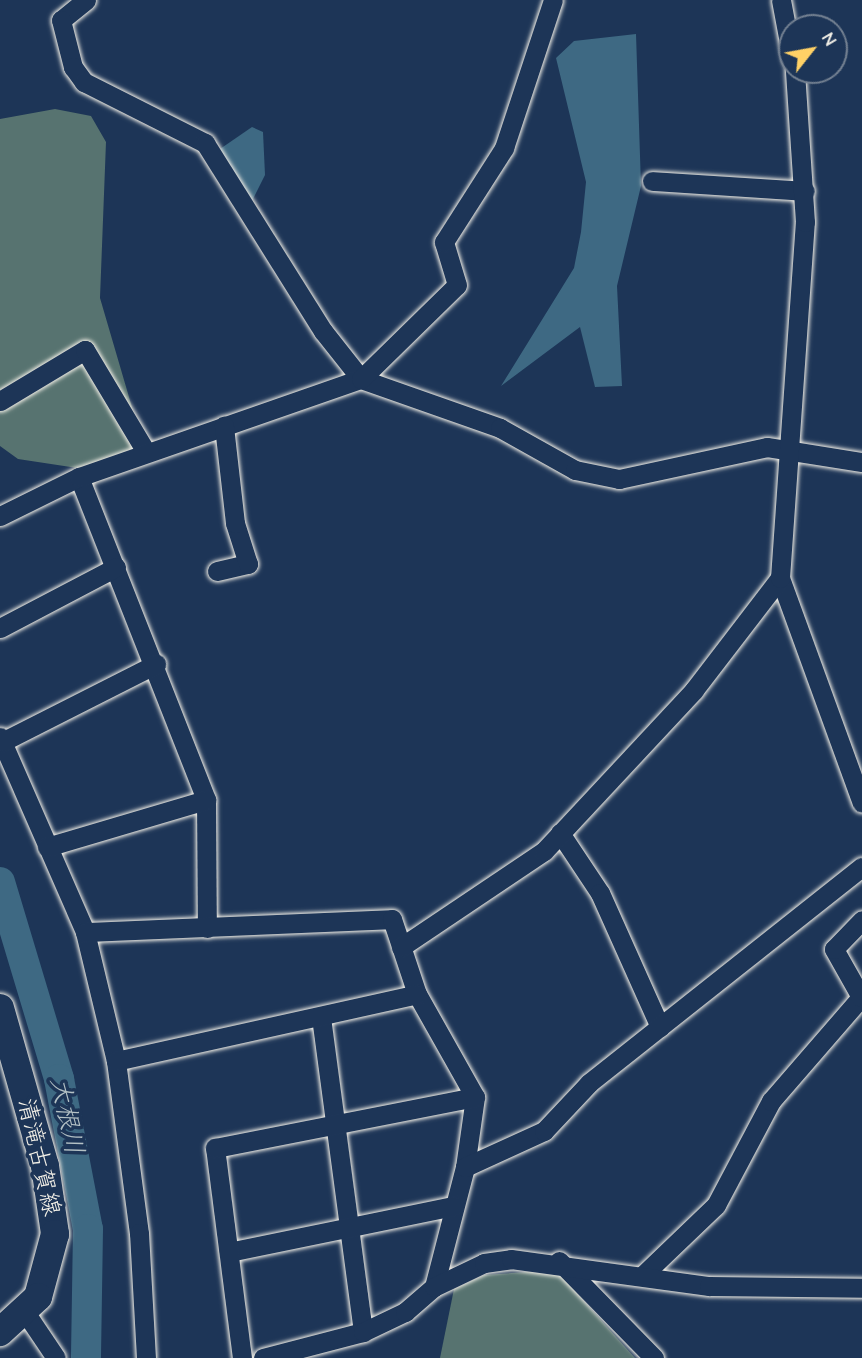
<!DOCTYPE html>
<meta charset="utf-8">
<style>
body{margin:0}
#map{position:relative;width:862px;height:1358px;overflow:hidden;background:#1d3557;font-family:"Comic Neue","Klee One",sans-serif}
div>[style]{position:absolute}
.green>*{inset:0;background:#577370}
.water>*{inset:0;background:#3e6983}
.river>*{height:30px;margin:-15px;padding:0 15px;transform-origin:15px;border-radius:15px;background:#3e6983}
.roads{filter:drop-shadow(0 0 2px #f4f1e8) drop-shadow(0 0 2px #f4f1e8)}
.minor>*{height:19px;margin:-9.5px;padding:0 9.5px;transform-origin:9.5px;border-radius:9.5px;background:#1d3557}
.secondary>*{height:28px;margin:-14px;padding:0 14px;transform-origin:14px;border-radius:14px;background:#1d3557}
span{translate:-50% -50%;white-space:nowrap;text-align:center;line-height:1.15;-webkit-text-stroke:7px #1d3557;paint-order:stroke}
.street-label{font-size:24px;color:#f4f1e8}
.water-label{font-size:26px;color:#b4c1c5;font-style:italic}
.north{position:absolute;left:778px;top:14px;width:70px;height:70px;box-sizing:border-box;background:#1d3557;border:2px solid #738091;border-radius:50%;rotate:59deg;font-size:19px;font-weight:700;line-height:28px;text-align:center;color:#f4f1e8}
.north::after{content:'';display:block;margin:auto;width:24px;height:32px;background:#ffd166;clip-path:polygon(50% 0,100% 100%,50% 72%,0 100%)}
</style>
<div id="map">
<div class="green">
<div style="clip-path:polygon(55px 109px,91px 116px,106px 142px,100px 298px,136px 421px,133px 452px,97px 471px,18px 459px,0 446px,0 119px)"></div>
<div style="clip-path:polygon(556px 1270px,635px 1358px,440px 1358px,454px 1289px,484px 1275px)"></div>
</div>
<div class="water">
<div style="clip-path:polygon(636px 34px,641px 186px,617px 286px,622px 386px,595px 387px,580px 327px,501px 386px,574px 268px,581px 232px,586px 182px,556px 58px,574px 41px)"></div>
<div style="clip-path:polygon(252px 127px,263px 132px,265px 175px,251px 203px,220px 149px)"></div>
</div>
<div class="river">
<div style="left:0;top:882px;width:206px;rotate:73.3deg"></div>
<div style="left:59px;top:1079px;width:153px;rotate:79.1deg"></div>
<div style="left:88px;top:1229px;width:129px;rotate:90.9deg"></div>
</div>
<div class="roads">
<div class="minor">
<div style="left:86px;top:0;width:32px;rotate:141deg"></div>
<div style="left:61px;top:20px;width:49px;rotate:75.7deg"></div>
<div style="left:73px;top:67px;width:19px;rotate:54deg"></div>
<div style="left:84px;top:82px;width:136px;rotate:26.8deg"></div>
<div style="left:205px;top:143px;width:222px;rotate:57.9deg"></div>
<div style="left:323px;top:331px;width:61px;rotate:51.6deg"></div>
<div style="left:361px;top:379px;width:147px;rotate:19.4deg"></div>
<div style="left:500px;top:428px;width:86px;rotate:29.2deg"></div>
<div style="left:575px;top:470px;width:45px;rotate:11.6deg"></div>
<div style="left:619px;top:479px;width:151px;rotate:-12.2deg"></div>
<div style="left:767px;top:447px;width:96px;rotate:9deg"></div>
<div style="left:781px;top:0;width:60px;rotate:79.4deg"></div>
<div style="left:652px;top:181px;width:153px;rotate:3.7deg"></div>
<div style="left:0;top:401px;width:99px;rotate:-31deg"></div>
<div style="left:85px;top:350px;width:119px;rotate:59.1deg"></div>
<div style="left:79px;top:477px;width:347px;rotate:68.5deg"></div>
<div style="left:206px;top:800px;width:128px;rotate:89.6deg"></div>
<div style="left:0;top:516px;width:88px;rotate:-26.3deg"></div>
<div style="left:79px;top:477px;width:299px;rotate:-19.2deg"></div>
<div style="left:361px;top:379px;width:134px;rotate:-44.4deg"></div>
<div style="left:457px;top:285px;width:45px;rotate:-106.8deg"></div>
<div style="left:444px;top:242px;width:112px;rotate:-57.4deg"></div>
<div style="left:504px;top:148px;width:156px;rotate:-71.7deg"></div>
<div style="left:217px;top:571px;width:32px;rotate:-13deg"></div>
<div style="left:248px;top:564px;width:43px;rotate:-107.6deg"></div>
<div style="left:235px;top:523px;width:98px;rotate:-96.5deg"></div>
<div style="left:780px;top:578px;width:239px;rotate:70deg"></div>
<div style="left:0;top:628px;width:131px;rotate:-27.7deg"></div>
<div style="left:0;top:737px;width:213px;rotate:66.4deg"></div>
<div style="left:85px;top:932px;width:133px;rotate:76.5deg"></div>
<div style="left:116px;top:1061px;width:174px;rotate:82.4deg"></div>
<div style="left:139px;top:1233px;width:125px;rotate:86.8deg"></div>
<div style="left:2px;top:742px;width:173px;rotate:-26.9deg"></div>
<div style="left:560px;top:833px;width:72px;rotate:56.3deg"></div>
<div style="left:600px;top:893px;width:147px;rotate:65.9deg"></div>
<div style="left:47px;top:847px;width:166px;rotate:-16.5deg"></div>
<div style="left:85px;top:932px;width:307px;rotate:-2.4deg"></div>
<div style="left:392px;top:919px;width:79px;rotate:71.6deg"></div>
<div style="left:417px;top:994px;width:118px;rotate:60.6deg"></div>
<div style="left:475px;top:1097px;width:71px;rotate:98.1deg"></div>
<div style="left:465px;top:1167px;width:124px;rotate:104.5deg"></div>
<div style="left:401px;top:947px;width:172px;rotate:-33.9deg"></div>
<div style="left:544px;top:851px;width:220px;rotate:-47deg"></div>
<div style="left:694px;top:690px;width:141px;rotate:-52.5deg"></div>
<div style="left:780px;top:578px;width:357px;rotate:-86deg"></div>
<div style="left:805px;top:222px;width:152px;rotate:-93.8deg"></div>
<div style="left:321px;top:1017px;width:318px;rotate:82.4deg"></div>
<div style="left:116px;top:1061px;width:308px;rotate:-12.5deg"></div>
<div style="left:465px;top:1167px;width:87px;rotate:-24.5deg"></div>
<div style="left:544px;top:1131px;width:66px;rotate:-46.8deg"></div>
<div style="left:589px;top:1083px;width:348px;rotate:-38.4deg"></div>
<div style="left:229px;top:1252px;width:230px;rotate:-11.6deg"></div>
<div style="left:559px;top:1261px;width:136px;rotate:45.6deg"></div>
<div style="left:643px;top:1275px;width:101px;rotate:-43.8deg"></div>
<div style="left:716px;top:1205px;width:118px;rotate:-62.1deg"></div>
<div style="left:771px;top:1101px;width:138px;rotate:-49.1deg"></div>
<div style="left:861px;top:997px;width:55px;rotate:-119.4deg"></div>
<div style="left:834px;top:949px;width:40px;rotate:-46deg"></div>
<div style="left:25px;top:1312px;width:55px;rotate:56deg"></div>
<div style="left:242px;top:1358px;width:212px;rotate:-97.3deg"></div>
<div style="left:215px;top:1148px;width:265px;rotate:-11.1deg"></div>
<div style="left:263px;top:1358px;width:103px;rotate:-14.6deg"></div>
<div style="left:363px;top:1332px;width:47px;rotate:-25.5deg"></div>
<div style="left:405px;top:1312px;width:38px;rotate:-41deg"></div>
<div style="left:434px;top:1287px;width:55px;rotate:-25.6deg"></div>
<div style="left:484px;top:1263px;width:27px;rotate:-8deg"></div>
<div style="left:511px;top:1259px;width:200px;rotate:7.8deg"></div>
<div style="left:709px;top:1286px;width:153px;rotate:0.7deg"></div>
</div>
<div class="secondary">
<div style="left:0;top:1008px;width:164px;rotate:74.1deg"></div>
<div style="left:45px;top:1166px;width:69px;rotate:81.6deg"></div>
<div style="left:55px;top:1234px;width:65px;rotate:105.1deg"></div>
<div style="left:38px;top:1297px;width:52px;rotate:137.4deg"></div>
</div>
</div>
<div class="street-label">
<span style="left:39px;top:1157px;rotate:77deg">清滝古賀線</span>
</div>
<div class="water-label">
<span style="left:66px;top:1116px;rotate:78deg">大根川</span>
</div>
<div class="north">N</div>
</div>
